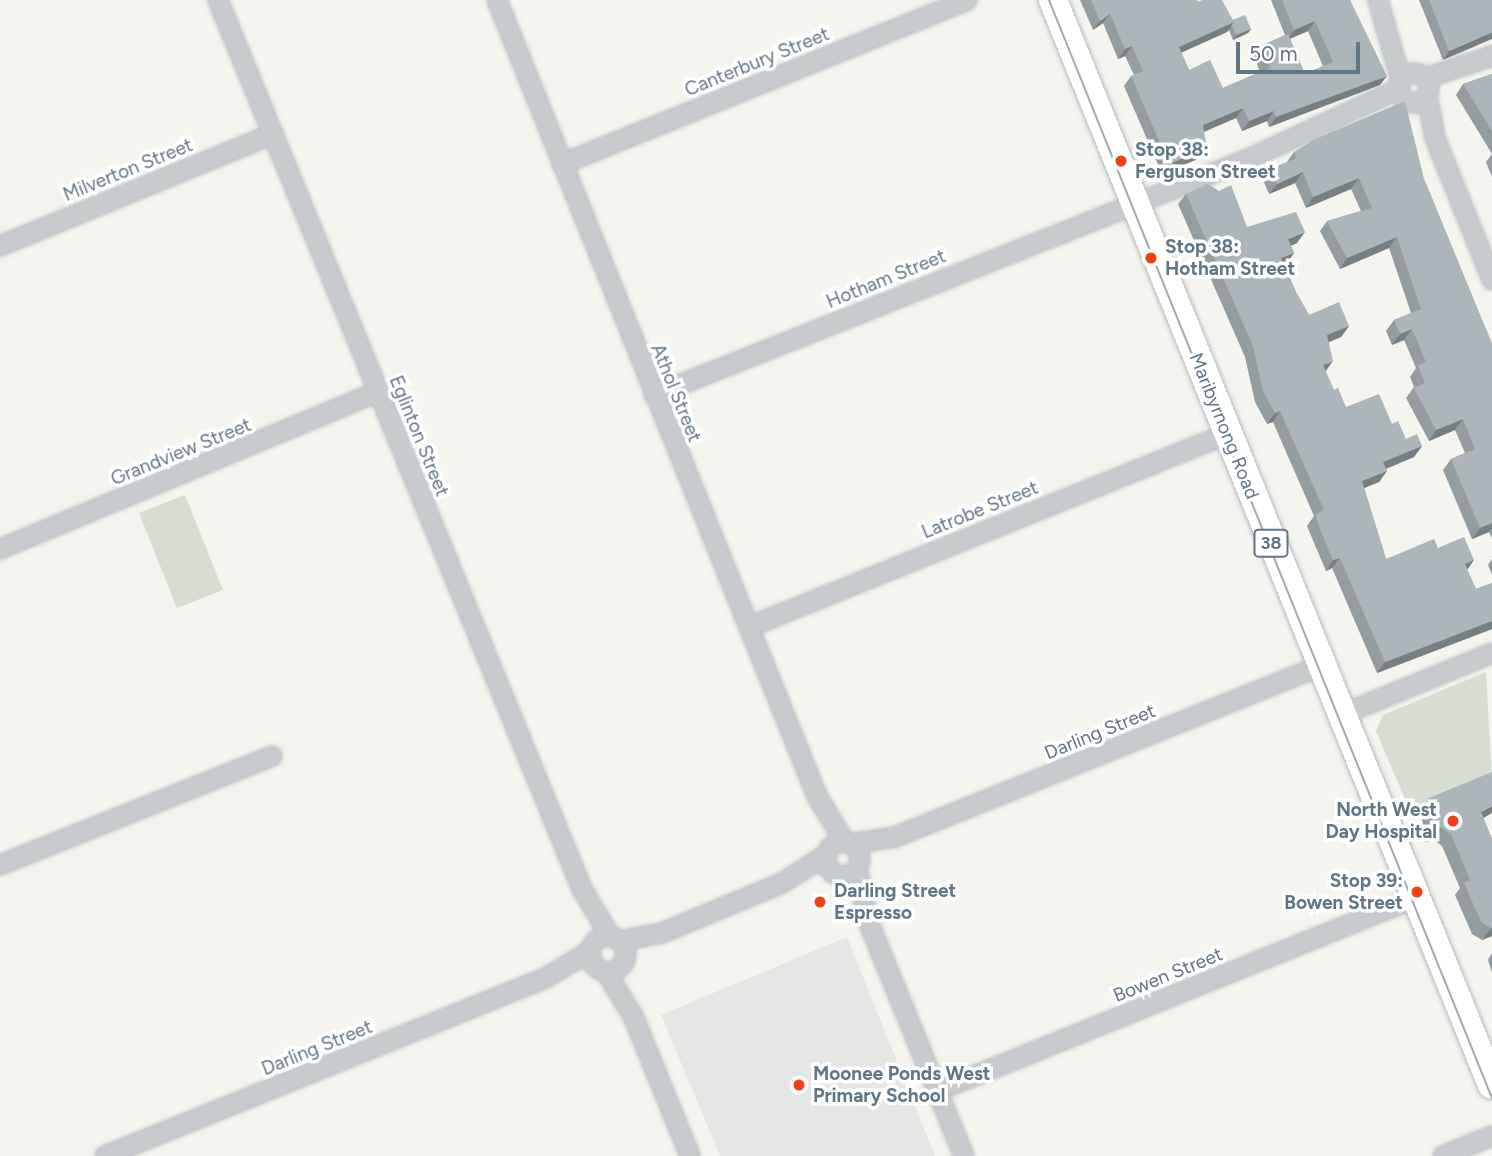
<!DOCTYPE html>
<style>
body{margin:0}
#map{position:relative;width:1492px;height:1156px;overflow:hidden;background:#f5f5f0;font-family:Figtree,sans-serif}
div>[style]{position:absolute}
.built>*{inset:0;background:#e6e6e4}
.green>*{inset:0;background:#d6ddd1}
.roads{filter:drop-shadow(0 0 2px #b7bbbe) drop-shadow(0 0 2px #b7bbbe)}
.minor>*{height:18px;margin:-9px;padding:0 9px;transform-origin:9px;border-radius:9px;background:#c7cacd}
.minor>.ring{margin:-9px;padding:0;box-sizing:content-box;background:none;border:18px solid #c7cacd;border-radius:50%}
.primary>*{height:28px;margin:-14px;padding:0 14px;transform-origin:14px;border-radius:14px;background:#fff}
.tram>*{height:2px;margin:-1px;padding:0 1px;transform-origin:1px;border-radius:1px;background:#a2a9ae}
.wall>*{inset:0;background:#949c9f}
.shaded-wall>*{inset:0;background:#787f82}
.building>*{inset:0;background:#acb5b9}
.dots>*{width:19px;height:19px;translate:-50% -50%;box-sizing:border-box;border:4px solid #fff;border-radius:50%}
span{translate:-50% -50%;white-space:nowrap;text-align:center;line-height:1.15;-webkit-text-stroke:7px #fff;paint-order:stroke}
.shield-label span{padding:2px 5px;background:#fff;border:2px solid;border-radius:5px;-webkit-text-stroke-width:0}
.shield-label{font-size:18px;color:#617684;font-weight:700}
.street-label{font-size:19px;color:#617684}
.poi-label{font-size:19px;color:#617684;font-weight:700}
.left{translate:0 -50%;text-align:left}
.right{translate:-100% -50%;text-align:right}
.scale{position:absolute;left:1236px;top:42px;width:124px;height:32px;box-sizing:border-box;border:4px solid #617684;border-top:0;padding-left:9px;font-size:21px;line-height:24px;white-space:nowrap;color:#617684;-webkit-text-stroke:5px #fff;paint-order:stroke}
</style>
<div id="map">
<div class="built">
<div style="clip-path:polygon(847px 937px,935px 1156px,720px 1156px,661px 1015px)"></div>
</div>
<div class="green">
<div style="clip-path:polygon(185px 495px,223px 590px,177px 608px,139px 513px)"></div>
<div style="clip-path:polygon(1486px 672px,1492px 778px,1410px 811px,1376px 731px,1383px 715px)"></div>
</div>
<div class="roads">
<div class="minor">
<div style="left:218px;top:0;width:961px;rotate:67.73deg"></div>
<div style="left:582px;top:889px;width:55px;rotate:59.2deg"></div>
<div style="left:497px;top:0;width:858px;rotate:68.1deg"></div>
<div style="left:817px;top:796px;width:54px;rotate:58.7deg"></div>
<div style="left:1378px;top:0;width:84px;rotate:74.1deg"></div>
<div class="ring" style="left:1399px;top:73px;width:12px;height:12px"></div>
<div style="left:1426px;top:78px;width:70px;rotate:-18.4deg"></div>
<div style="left:1427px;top:95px;width:44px;rotate:79.5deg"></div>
<div style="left:1435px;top:138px;width:153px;rotate:68.1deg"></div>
<div style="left:562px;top:164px;width:437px;rotate:-22deg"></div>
<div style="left:0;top:246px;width:295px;rotate:-22.3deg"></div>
<div style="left:654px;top:395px;width:637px;rotate:-21.65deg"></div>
<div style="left:1246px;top:160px;width:166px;rotate:-24.9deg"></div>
<div style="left:0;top:549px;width:409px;rotate:-22.6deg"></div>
<div style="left:749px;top:627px;width:515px;rotate:-21.99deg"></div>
<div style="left:1341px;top:715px;width:163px;rotate:-22.3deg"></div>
<div class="ring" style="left:826px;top:842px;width:16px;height:16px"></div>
<div style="left:850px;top:844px;width:46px;rotate:-8.8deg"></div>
<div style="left:895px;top:837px;width:459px;rotate:-21.9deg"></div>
<div style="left:0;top:865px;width:293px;rotate:-21.8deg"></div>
<div style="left:857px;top:868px;width:54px;rotate:78.3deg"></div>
<div style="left:868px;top:921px;width:254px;rotate:67.8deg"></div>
<div class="ring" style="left:590px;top:936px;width:18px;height:18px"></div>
<div style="left:620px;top:941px;width:43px;rotate:-10.8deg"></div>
<div style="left:662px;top:933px;width:130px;rotate:-22.6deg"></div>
<div style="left:782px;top:883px;width:52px;rotate:-32.5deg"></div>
<div style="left:606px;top:972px;width:52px;rotate:58.5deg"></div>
<div style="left:633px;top:1016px;width:151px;rotate:67.8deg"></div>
<div style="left:937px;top:1091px;width:515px;rotate:-21.99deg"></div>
<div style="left:105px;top:1156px;width:473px;rotate:-22deg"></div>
<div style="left:544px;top:979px;width:54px;rotate:-31.3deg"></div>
<div style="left:1443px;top:1156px;width:53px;rotate:-22.2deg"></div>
</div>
<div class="primary">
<div style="left:1053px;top:0;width:1170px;rotate:67.97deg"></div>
</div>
</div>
<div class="tram">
<div style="left:1049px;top:0;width:1184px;rotate:68.03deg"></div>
</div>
<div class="wall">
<div style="clip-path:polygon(evenodd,1080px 0,1197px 0,1198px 2px,1251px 29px,1248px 33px,1233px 40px,1229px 30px,1227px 32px,1181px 52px,1189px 70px,1223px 88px,1260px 72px,1254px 56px,1261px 46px,1285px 35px,1271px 0,1350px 0,1380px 85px,1269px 127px,1267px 121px,1242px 131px,1236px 118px,1204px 132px,1200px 158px,1162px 174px,1124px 86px,1131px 76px,1134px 75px,1125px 56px,1118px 59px,1103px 23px,1093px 30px,1080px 0,1308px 31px,1323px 66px,1305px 74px,1290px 39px,1308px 31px)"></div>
<div style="clip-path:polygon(1419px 0,1492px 0,1443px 60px)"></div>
<div style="clip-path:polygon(1492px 74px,1492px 177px,1486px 162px,1492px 154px,1456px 95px,1463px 84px)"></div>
<div style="clip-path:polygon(1294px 152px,1424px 179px,1492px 344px,1492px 538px,1489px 532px,1472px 539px,1443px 470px,1451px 459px,1465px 453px,1455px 430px,1429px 441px,1406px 398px,1414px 387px,1410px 377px,1416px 368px,1404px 340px,1392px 345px,1386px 331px,1394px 320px,1411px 313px,1389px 248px,1340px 269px,1320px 231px,1327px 221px,1361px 211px,1351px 189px,1306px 208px,1295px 183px,1269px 194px,1263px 180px,1270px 169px,1286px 163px)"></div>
<div style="clip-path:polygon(1186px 194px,1247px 227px,1297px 243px,1291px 246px,1294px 253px,1286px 264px,1284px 265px,1296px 292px,1309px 315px,1349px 326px,1341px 337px,1329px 342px,1325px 372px,1334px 390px,1346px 407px,1392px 424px,1406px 439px,1422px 446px,1414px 457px,1386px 469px,1387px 471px,1379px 482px,1364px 488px,1386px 559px,1438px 548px,1474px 560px,1467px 570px,1476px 589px,1492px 583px,1492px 629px,1377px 673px,1332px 568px,1326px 571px,1317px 550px,1307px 526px,1314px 516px,1273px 422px,1267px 424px,1255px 402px,1245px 357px,1178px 204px)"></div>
<div style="clip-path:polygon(1492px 559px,1492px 575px,1488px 565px)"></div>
<div style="clip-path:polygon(1429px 798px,1492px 813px,1483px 818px,1492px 839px,1492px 936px,1482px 940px,1472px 934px,1455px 895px,1460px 888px,1442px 846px,1434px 840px,1425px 842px,1421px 810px)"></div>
<div style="clip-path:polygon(1492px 953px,1492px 973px,1488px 960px)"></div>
</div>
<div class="shaded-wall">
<div style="clip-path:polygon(1110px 14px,1103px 23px,1093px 30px,1100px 21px)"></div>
<div style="clip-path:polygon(1315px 21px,1308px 31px,1287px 40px,1294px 30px)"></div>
<div style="clip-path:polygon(1234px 22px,1227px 32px,1172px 57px,1179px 47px)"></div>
<div style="clip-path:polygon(1251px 29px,1248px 33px,1233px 40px,1236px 35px)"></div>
<div style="clip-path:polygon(1492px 32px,1492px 39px,1443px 60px,1449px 51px)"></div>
<div style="clip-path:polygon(1132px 46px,1125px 56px,1118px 59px,1125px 49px)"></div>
<div style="clip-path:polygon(1387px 76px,1380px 85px,1269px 127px,1276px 117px)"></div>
<div style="clip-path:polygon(1243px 108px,1236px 118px,1196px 135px,1203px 125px)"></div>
<div style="clip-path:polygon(1274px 111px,1267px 121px,1242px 131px,1249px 121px)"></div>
<div style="clip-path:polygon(1207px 148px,1200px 158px,1162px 174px,1169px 164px)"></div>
<div style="clip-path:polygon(1303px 172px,1295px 183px,1269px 194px,1277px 184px)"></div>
<div style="clip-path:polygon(1359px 178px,1351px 189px,1306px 208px,1313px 197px)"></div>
<div style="clip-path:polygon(1305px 232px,1297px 243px,1280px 250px,1288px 239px)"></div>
<div style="clip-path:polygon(1397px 237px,1389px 248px,1340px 269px,1347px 258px)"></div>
<div style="clip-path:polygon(1294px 253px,1286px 264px,1274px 269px,1281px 258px)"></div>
<div style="clip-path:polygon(1349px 326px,1341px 337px,1320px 346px,1327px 335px)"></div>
<div style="clip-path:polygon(1412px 329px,1404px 340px,1392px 345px,1400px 334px)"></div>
<div style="clip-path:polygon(1333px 361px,1325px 372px,1323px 365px)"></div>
<div style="clip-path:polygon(1280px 411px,1273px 422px,1267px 424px,1275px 413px)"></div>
<div style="clip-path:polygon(1463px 419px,1455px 430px,1429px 441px,1436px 430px)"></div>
<div style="clip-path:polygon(1422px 446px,1414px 457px,1375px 473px,1383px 462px)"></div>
<div style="clip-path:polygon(1387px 471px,1379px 482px,1354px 492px,1362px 481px)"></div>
<div style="clip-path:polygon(1492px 523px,1492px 528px,1489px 532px,1472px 539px,1480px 528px)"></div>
<div style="clip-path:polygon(1340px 558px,1332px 568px,1326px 571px,1333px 560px)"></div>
<div style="clip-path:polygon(1474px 560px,1466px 571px,1465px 564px)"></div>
<div style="clip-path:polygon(1492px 621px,1492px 629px,1377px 673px,1385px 662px)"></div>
<div style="clip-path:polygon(1492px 806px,1492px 813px,1472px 824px,1481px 812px)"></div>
<div style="clip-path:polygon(1442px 828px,1434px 840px,1425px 842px,1434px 830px)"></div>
<div style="clip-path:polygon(1491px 928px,1492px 928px,1492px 936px,1482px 940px)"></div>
</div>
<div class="building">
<div style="clip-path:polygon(1091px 0,1197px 0,1198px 2px,1202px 0,1222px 0,1234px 22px,1179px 47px,1189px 70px,1210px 60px,1223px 88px,1270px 68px,1261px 46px,1288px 34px,1305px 74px,1333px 62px,1315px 21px,1294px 30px,1282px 0,1350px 0,1387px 76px,1276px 117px,1274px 111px,1249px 121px,1243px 108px,1203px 125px,1207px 148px,1169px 164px,1131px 76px,1143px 71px,1132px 46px,1125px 49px,1110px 14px,1100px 21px)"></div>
<div style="clip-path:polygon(1429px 0,1492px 0,1492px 32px,1449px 51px)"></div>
<div style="clip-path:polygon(1245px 15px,1251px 29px,1236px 35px,1232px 25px,1234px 22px,1232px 20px)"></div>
<div style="clip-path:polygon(1492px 74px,1492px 131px,1463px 84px)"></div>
<div style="clip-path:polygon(1405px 101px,1424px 179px,1492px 344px,1492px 523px,1480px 528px,1451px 459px,1475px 449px,1463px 419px,1436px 430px,1414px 388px,1425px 383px,1418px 366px,1426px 362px,1412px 329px,1400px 334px,1394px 320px,1421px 309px,1397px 237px,1347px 258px,1327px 221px,1372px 208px,1359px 178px,1313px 197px,1303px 172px,1277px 184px,1270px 169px,1296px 158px,1294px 152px,1313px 140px)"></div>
<div style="clip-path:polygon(1208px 184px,1219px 191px,1231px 185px,1247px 227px,1296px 212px,1305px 232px,1288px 239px,1294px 253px,1281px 258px,1296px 292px,1309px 315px,1339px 302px,1349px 326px,1327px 335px,1333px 361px,1323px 365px,1334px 390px,1338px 388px,1346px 407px,1379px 394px,1392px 424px,1398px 421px,1406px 439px,1417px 434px,1422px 446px,1383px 462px,1387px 471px,1362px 481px,1386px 559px,1434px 539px,1438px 548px,1464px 537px,1474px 560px,1465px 564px,1476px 589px,1492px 583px,1492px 621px,1385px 662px,1340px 558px,1333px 560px,1324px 539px,1315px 515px,1324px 510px,1280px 411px,1275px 413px,1263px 391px,1253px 346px,1186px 194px)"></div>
<div style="clip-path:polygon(1492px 772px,1492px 806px,1481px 812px,1492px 839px,1492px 928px,1491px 928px,1481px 922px,1464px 883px,1470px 880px,1451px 834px,1442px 828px,1434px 830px,1429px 798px)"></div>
</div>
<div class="dots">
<div style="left:1121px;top:161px;background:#f24014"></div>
<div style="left:1151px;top:258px;background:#f24014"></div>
<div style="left:1453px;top:821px;background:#f24014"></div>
<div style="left:1417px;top:892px;background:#f24014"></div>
<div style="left:820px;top:902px;background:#f24014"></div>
<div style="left:799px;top:1085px;background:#f24014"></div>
</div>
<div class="shield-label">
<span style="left:1271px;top:543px">38</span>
</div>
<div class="street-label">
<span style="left:757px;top:62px;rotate:-22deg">Canterbury Street</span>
<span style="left:128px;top:170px;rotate:-22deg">Milverton Street</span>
<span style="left:886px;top:279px;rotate:-22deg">Hotham Street</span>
<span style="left:676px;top:393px;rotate:68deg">Athol Street</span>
<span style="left:1224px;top:426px;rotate:68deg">Maribyrnong Road</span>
<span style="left:419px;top:436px;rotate:68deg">Eglinton Street</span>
<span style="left:181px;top:452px;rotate:-22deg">Grandview Street</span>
<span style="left:980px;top:510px;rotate:-22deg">Latrobe Street</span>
<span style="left:1100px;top:732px;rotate:-22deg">Darling Street</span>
<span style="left:1168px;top:975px;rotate:-22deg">Bowen Street</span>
<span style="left:317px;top:1048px;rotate:-22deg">Darling Street</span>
</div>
<div class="poi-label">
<span class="left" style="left:1135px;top:161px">Stop 38:<br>Ferguson Street</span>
<span class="left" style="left:1165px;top:258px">Stop 38:<br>Hotham Street</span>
<span class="right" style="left:1437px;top:821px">North West<br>Day Hospital</span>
<span class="right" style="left:1403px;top:892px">Stop 39:<br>Bowen Street</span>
<span class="left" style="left:834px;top:902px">Darling Street<br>Espresso</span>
<span class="left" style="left:813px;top:1085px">Moonee Ponds West<br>Primary School</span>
</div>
<div class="scale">50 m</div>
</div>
